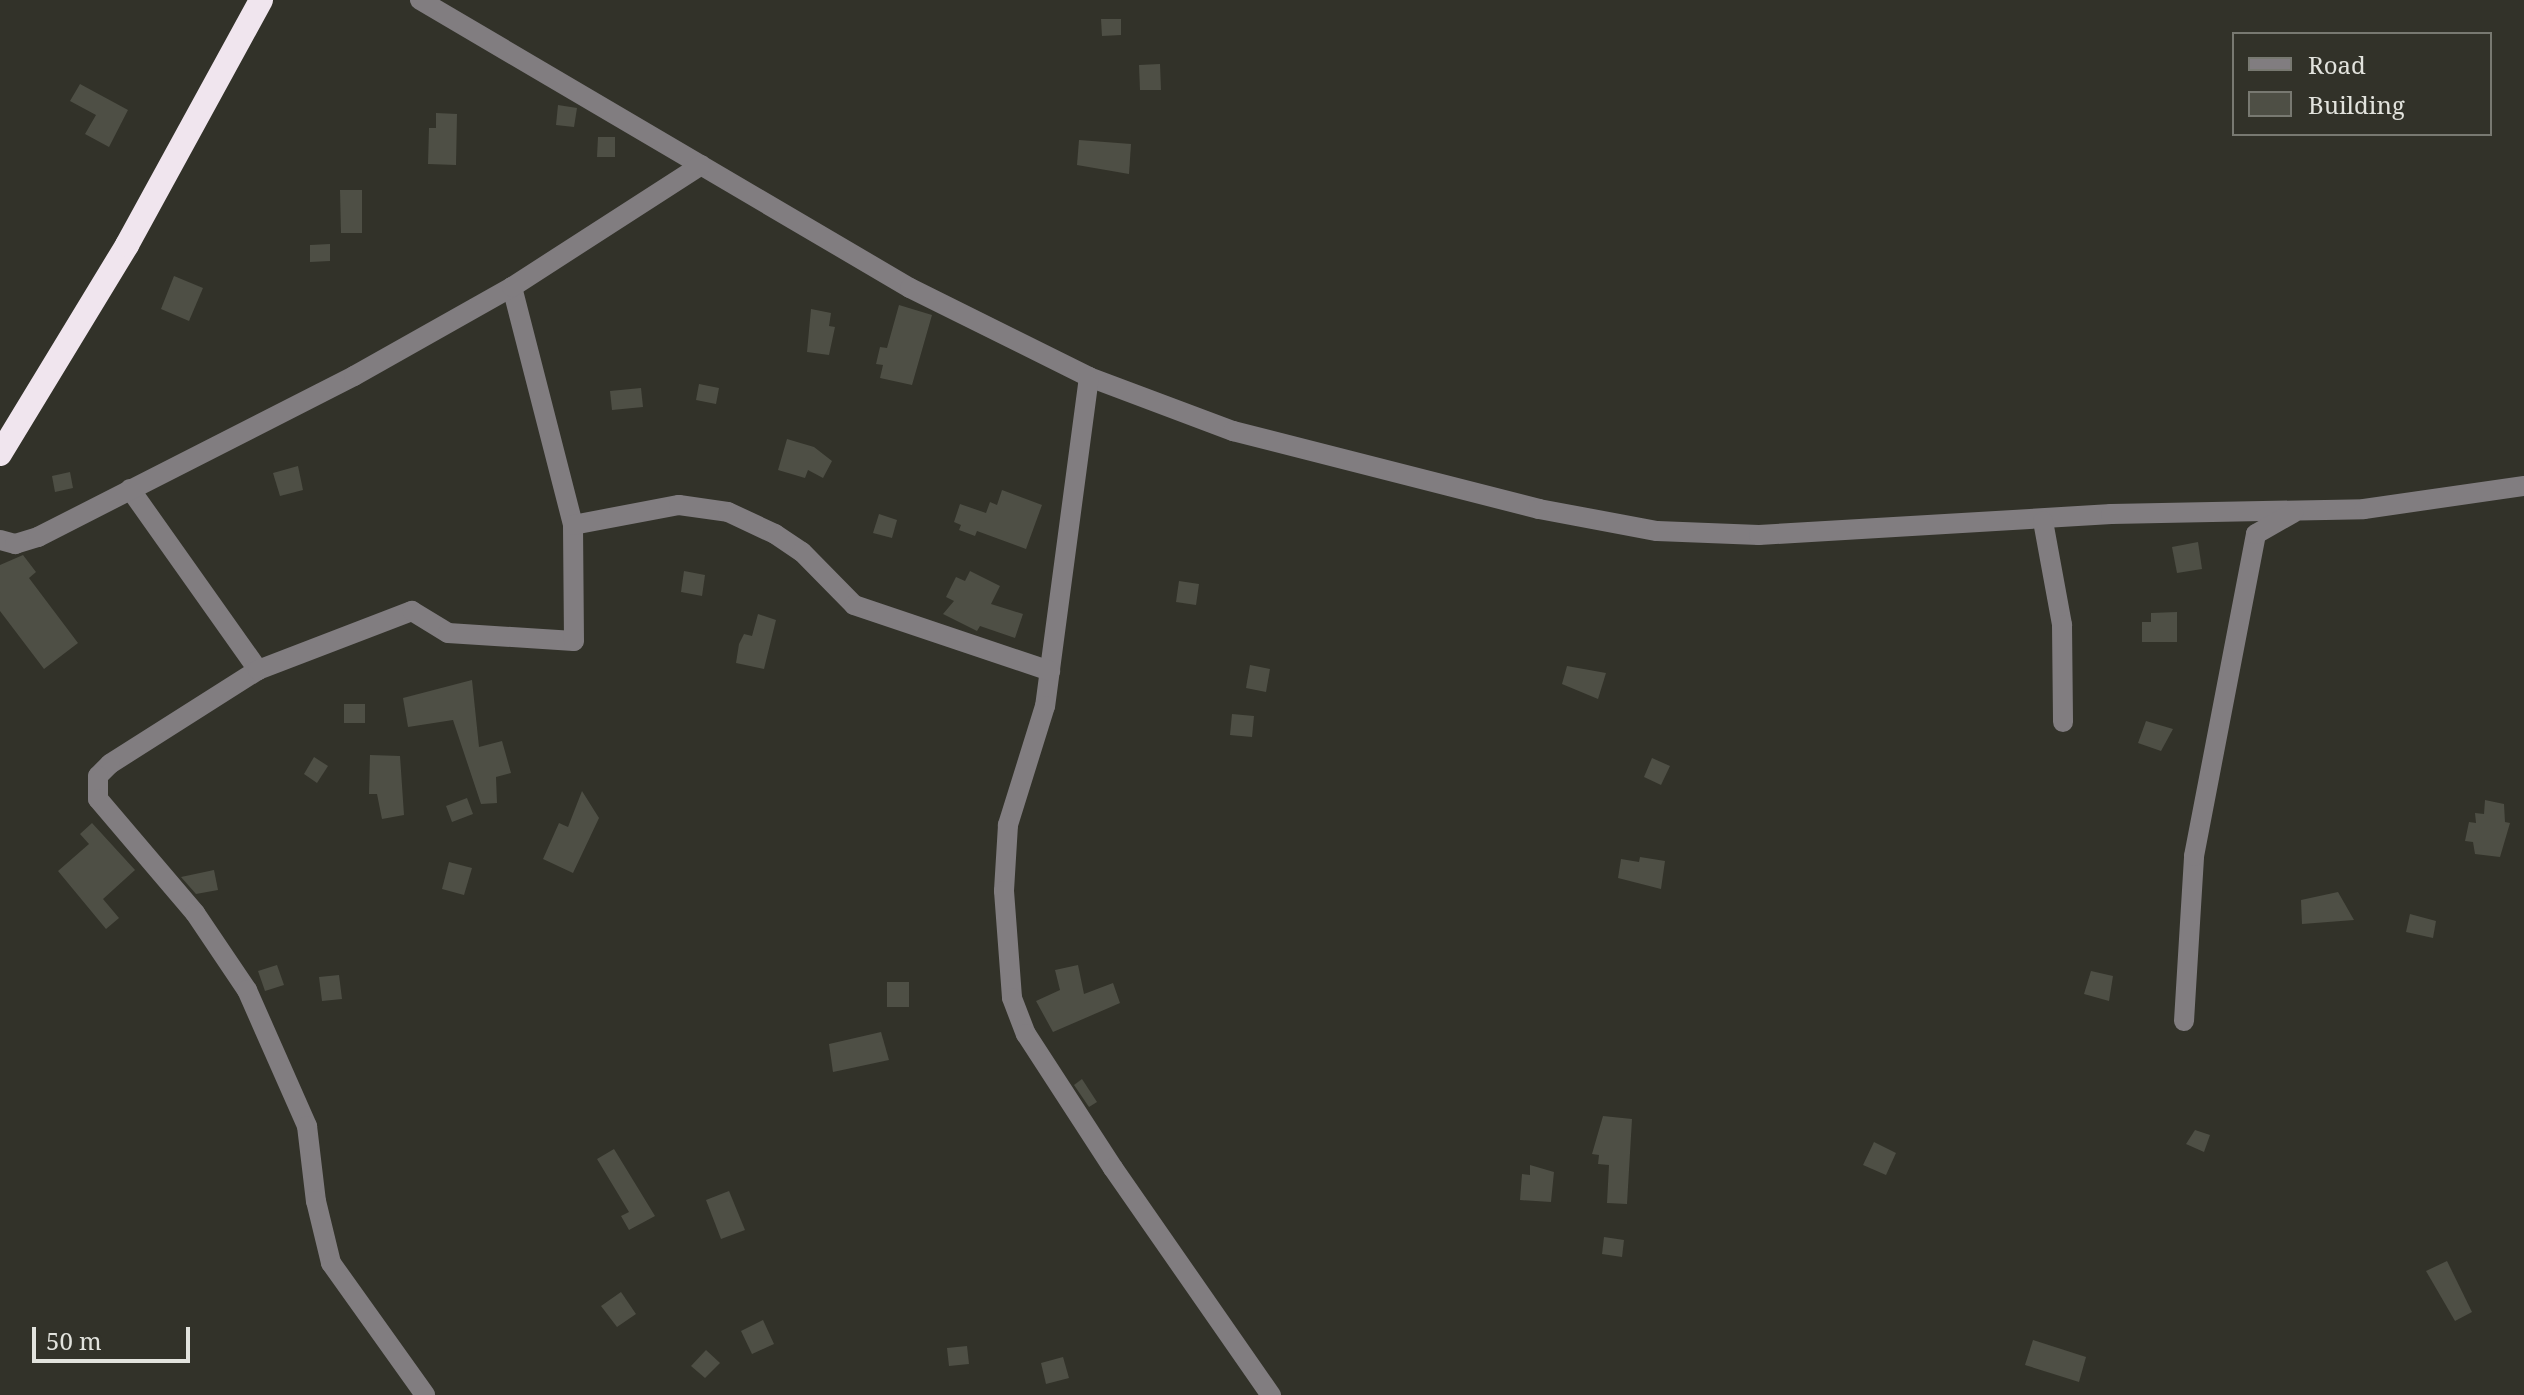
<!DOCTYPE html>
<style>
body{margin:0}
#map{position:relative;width:2524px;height:1395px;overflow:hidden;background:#323229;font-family:"Noto Serif",serif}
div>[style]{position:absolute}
.building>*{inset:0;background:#4e4f45}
.minor>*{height:20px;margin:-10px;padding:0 10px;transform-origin:10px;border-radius:10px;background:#817d80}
.highway>*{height:24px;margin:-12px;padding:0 12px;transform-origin:12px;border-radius:12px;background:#f0e5ee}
span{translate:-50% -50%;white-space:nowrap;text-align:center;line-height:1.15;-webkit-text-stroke:7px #323229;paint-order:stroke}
.legend{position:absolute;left:2232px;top:32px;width:260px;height:104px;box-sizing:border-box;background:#323229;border:2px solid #787971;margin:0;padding:10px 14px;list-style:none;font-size:24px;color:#e2e3dd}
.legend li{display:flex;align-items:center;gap:16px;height:40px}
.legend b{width:40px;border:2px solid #787971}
.scale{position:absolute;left:32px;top:1327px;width:158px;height:36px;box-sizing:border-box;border:4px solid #e2e3dd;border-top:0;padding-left:10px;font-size:24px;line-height:28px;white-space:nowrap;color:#e2e3dd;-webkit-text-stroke:6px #323229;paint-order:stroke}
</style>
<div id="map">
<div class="building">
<div style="clip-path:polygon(1101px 19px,1121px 19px,1121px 35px,1102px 36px)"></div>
<div style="clip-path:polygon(1160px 64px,1161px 90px,1140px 90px,1139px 65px)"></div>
<div style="clip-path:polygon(80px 84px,128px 110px,109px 147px,85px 134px,96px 115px,70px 101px)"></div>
<div style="clip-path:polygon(558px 105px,577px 108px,574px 127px,556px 125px)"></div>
<div style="clip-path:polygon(436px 113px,457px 114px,456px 165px,428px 164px,429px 128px,436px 128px)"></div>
<div style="clip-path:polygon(598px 137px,615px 137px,615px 157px,597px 157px)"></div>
<div style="clip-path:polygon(1079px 140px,1131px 144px,1129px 174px,1077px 165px)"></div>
<div style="clip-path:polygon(340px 190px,362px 190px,362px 233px,341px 233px)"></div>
<div style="clip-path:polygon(330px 244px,330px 261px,310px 262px,310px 245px)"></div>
<div style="clip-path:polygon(174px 276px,203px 288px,189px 321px,161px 309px)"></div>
<div style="clip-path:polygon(899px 305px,932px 315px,912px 385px,880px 378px,883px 365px,876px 364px,880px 347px,887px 348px)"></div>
<div style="clip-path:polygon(811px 309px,831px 313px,829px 326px,835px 327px,829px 355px,807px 352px)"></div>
<div style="clip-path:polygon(699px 384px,719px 388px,716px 404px,696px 400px)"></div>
<div style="clip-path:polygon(641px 388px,643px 407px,612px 410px,610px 391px)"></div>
<div style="clip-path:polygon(787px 439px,814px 447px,832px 461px,823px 478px,808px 470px,805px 478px,778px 470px)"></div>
<div style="clip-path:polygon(298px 466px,303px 490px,280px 496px,273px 473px)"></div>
<div style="clip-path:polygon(70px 472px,73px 488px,55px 492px,52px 476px)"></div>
<div style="clip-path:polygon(1002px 490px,1042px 505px,1026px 549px,977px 531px,975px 536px,959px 530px,961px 525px,954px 522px,960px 504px,986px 513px,990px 502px,997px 505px)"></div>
<div style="clip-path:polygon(879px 514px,897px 520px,892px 538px,873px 533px)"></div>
<div style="clip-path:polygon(2198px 542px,2202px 569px,2177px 573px,2172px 547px)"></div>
<div style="clip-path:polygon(23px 555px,36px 572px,29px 578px,78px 643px,44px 669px,0 611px,0 565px)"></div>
<div style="clip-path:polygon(684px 571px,705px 575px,702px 596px,681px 592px)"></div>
<div style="clip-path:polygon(970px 571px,1000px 586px,991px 604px,1023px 614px,1015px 638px,980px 626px,977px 631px,943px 614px,954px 601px,946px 597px,956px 577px,965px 581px)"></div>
<div style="clip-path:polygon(1179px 581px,1199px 584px,1196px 605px,1176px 602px)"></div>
<div style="clip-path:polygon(2177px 612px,2177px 642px,2142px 642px,2142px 622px,2151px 622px,2151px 613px)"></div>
<div style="clip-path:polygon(758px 614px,776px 620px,764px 669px,736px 663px,739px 644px,744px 634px,752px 636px)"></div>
<div style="clip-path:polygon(1250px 665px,1270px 669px,1266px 692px,1246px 688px)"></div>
<div style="clip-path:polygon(1567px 666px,1606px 673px,1598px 699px,1562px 684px)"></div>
<div style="clip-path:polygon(472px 680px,479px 747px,502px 741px,511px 773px,496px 777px,497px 803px,481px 804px,453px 720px,408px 727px,403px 698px)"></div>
<div style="clip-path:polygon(344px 704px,365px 704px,365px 723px,344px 723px)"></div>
<div style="clip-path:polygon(1232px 714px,1254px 716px,1252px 737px,1230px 735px)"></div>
<div style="clip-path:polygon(2146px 721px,2173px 729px,2161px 751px,2138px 743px)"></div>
<div style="clip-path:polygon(370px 755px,400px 756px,404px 815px,382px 819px,377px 794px,369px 794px)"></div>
<div style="clip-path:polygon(314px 757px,328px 766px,317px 783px,304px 774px)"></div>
<div style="clip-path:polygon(1652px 758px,1670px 766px,1661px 785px,1644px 777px)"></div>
<div style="clip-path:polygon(582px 791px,599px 818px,573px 873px,543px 859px,559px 823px,568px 827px)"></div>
<div style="clip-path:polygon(467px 798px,473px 814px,452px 822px,446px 806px)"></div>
<div style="clip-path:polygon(2485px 800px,2504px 804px,2505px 822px,2510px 823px,2500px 857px,2475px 854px,2473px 842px,2465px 841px,2469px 822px,2476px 823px,2475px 813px,2484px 814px)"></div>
<div style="clip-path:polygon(92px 823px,135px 870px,103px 899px,119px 918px,106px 929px,58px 871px,89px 844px,80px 834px)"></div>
<div style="clip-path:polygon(1640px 857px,1665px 861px,1661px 889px,1618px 878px,1621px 859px,1639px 862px)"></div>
<div style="clip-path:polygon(449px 862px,472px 868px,464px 895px,442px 889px)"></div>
<div style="clip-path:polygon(214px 870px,218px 890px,196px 894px,181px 877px)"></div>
<div style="clip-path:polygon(2338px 892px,2354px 920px,2302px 924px,2301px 900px)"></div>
<div style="clip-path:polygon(2410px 914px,2436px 921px,2433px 938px,2406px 932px)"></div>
<div style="clip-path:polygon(277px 965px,284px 985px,265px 991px,258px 971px)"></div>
<div style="clip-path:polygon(1078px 965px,1084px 994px,1113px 983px,1120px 1003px,1053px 1032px,1036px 1001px,1060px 990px,1055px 970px)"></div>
<div style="clip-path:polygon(2091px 971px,2113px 976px,2109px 1001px,2084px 994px)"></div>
<div style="clip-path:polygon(339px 975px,342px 999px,322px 1001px,319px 977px)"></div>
<div style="clip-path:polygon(887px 982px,909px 982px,909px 1007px,887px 1007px)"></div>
<div style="clip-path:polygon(881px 1032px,889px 1060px,833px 1072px,829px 1044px)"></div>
<div style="clip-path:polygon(1082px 1079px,1097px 1102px,1089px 1107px,1074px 1085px)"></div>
<div style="clip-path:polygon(1603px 1116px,1632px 1119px,1627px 1204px,1607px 1203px,1609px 1165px,1598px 1164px,1599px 1155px,1592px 1154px)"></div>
<div style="clip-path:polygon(2195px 1130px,2210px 1135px,2204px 1152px,2186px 1144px)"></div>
<div style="clip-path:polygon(1874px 1142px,1896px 1153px,1886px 1175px,1863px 1165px)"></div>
<div style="clip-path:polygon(614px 1149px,655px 1216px,629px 1230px,621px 1216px,629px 1212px,597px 1159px)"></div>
<div style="clip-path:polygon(1530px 1165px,1554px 1172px,1551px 1202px,1520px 1200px,1522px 1174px,1530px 1175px)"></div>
<div style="clip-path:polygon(729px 1191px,745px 1230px,721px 1239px,706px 1200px)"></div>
<div style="clip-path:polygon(1604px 1237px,1624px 1240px,1622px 1257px,1602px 1254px)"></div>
<div style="clip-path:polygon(2447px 1261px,2472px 1312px,2455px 1321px,2426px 1271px)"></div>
<div style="clip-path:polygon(621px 1292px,636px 1314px,617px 1327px,601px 1306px)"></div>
<div style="clip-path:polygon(763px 1320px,774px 1344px,752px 1354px,741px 1331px)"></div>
<div style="clip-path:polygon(2033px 1340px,2086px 1357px,2079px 1382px,2025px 1365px)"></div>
<div style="clip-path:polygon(967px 1346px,969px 1364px,949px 1366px,947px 1348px)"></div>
<div style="clip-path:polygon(706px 1350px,720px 1363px,705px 1378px,691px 1366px)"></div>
<div style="clip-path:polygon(1063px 1357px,1069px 1378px,1046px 1384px,1041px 1363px)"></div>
</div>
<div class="minor">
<div style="left:420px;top:0;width:568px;rotate:30.45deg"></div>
<div style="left:910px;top:288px;width:200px;rotate:26.4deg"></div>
<div style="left:1089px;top:377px;width:154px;rotate:20.6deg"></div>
<div style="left:1233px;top:431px;width:316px;rotate:14.3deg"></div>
<div style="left:1539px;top:509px;width:120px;rotate:10.6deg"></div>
<div style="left:1657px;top:531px;width:102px;rotate:2.2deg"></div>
<div style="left:1759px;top:535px;width:353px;rotate:-3.4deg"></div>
<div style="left:2111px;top:514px;width:253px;rotate:-1.1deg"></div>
<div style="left:2364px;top:509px;width:162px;rotate:-8.2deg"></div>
<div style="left:512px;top:287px;width:246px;rotate:75.6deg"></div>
<div style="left:1089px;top:377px;width:332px;rotate:97.6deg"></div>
<div style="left:1045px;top:706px;width:125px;rotate:107.3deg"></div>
<div style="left:1008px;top:825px;width:66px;rotate:93.5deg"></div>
<div style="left:1004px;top:891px;width:107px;rotate:85.7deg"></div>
<div style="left:1012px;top:998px;width:39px;rotate:69deg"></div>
<div style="left:1026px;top:1034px;width:160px;rotate:57deg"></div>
<div style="left:1113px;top:1168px;width:277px;rotate:55.2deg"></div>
<div style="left:130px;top:489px;width:222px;rotate:54.7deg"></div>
<div style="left:258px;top:670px;width:175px;rotate:147.6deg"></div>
<div style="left:110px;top:764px;width:17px;rotate:135deg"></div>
<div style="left:98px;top:776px;width:23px;rotate:90deg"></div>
<div style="left:98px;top:799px;width:150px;rotate:49.6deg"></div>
<div style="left:195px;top:913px;width:93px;rotate:56deg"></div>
<div style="left:247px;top:990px;width:149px;rotate:66.2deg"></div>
<div style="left:307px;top:1126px;width:76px;rotate:83.2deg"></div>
<div style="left:316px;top:1201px;width:64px;rotate:76.4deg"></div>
<div style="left:331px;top:1263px;width:162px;rotate:54.5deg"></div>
<div style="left:2043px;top:521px;width:106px;rotate:79.6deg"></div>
<div style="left:2062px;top:625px;width:97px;rotate:89.4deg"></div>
<div style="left:0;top:540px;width:16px;rotate:15deg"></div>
<div style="left:15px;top:544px;width:24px;rotate:-17deg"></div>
<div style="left:38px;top:537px;width:355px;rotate:-27deg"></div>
<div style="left:354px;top:376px;width:181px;rotate:-29.4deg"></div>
<div style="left:512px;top:287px;width:225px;rotate:-32.8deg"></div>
<div style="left:258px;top:670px;width:165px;rotate:-21deg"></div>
<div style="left:412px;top:611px;width:42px;rotate:31.4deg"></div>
<div style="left:448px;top:633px;width:126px;rotate:3.6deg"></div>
<div style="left:574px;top:641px;width:116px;rotate:-90.5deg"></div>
<div style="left:573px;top:525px;width:108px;rotate:-10.7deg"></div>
<div style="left:679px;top:505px;width:49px;rotate:8.1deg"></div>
<div style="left:728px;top:512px;width:52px;rotate:25.1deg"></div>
<div style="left:775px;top:534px;width:32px;rotate:34deg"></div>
<div style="left:802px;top:552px;width:74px;rotate:45.5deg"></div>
<div style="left:854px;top:605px;width:207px;rotate:18.6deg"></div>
<div style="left:2184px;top:1021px;width:165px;rotate:-86.5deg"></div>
<div style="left:2194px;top:856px;width:328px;rotate:-79.1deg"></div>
<div style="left:2256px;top:534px;width:43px;rotate:-29.6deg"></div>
</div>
<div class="highway">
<div style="left:0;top:454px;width:245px;rotate:-58.7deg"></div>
<div style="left:127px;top:245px;width:279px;rotate:-61.3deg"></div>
</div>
<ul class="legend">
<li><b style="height:10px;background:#817d80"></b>Road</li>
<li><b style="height:22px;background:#4e4f45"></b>Building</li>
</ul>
<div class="scale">50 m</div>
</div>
